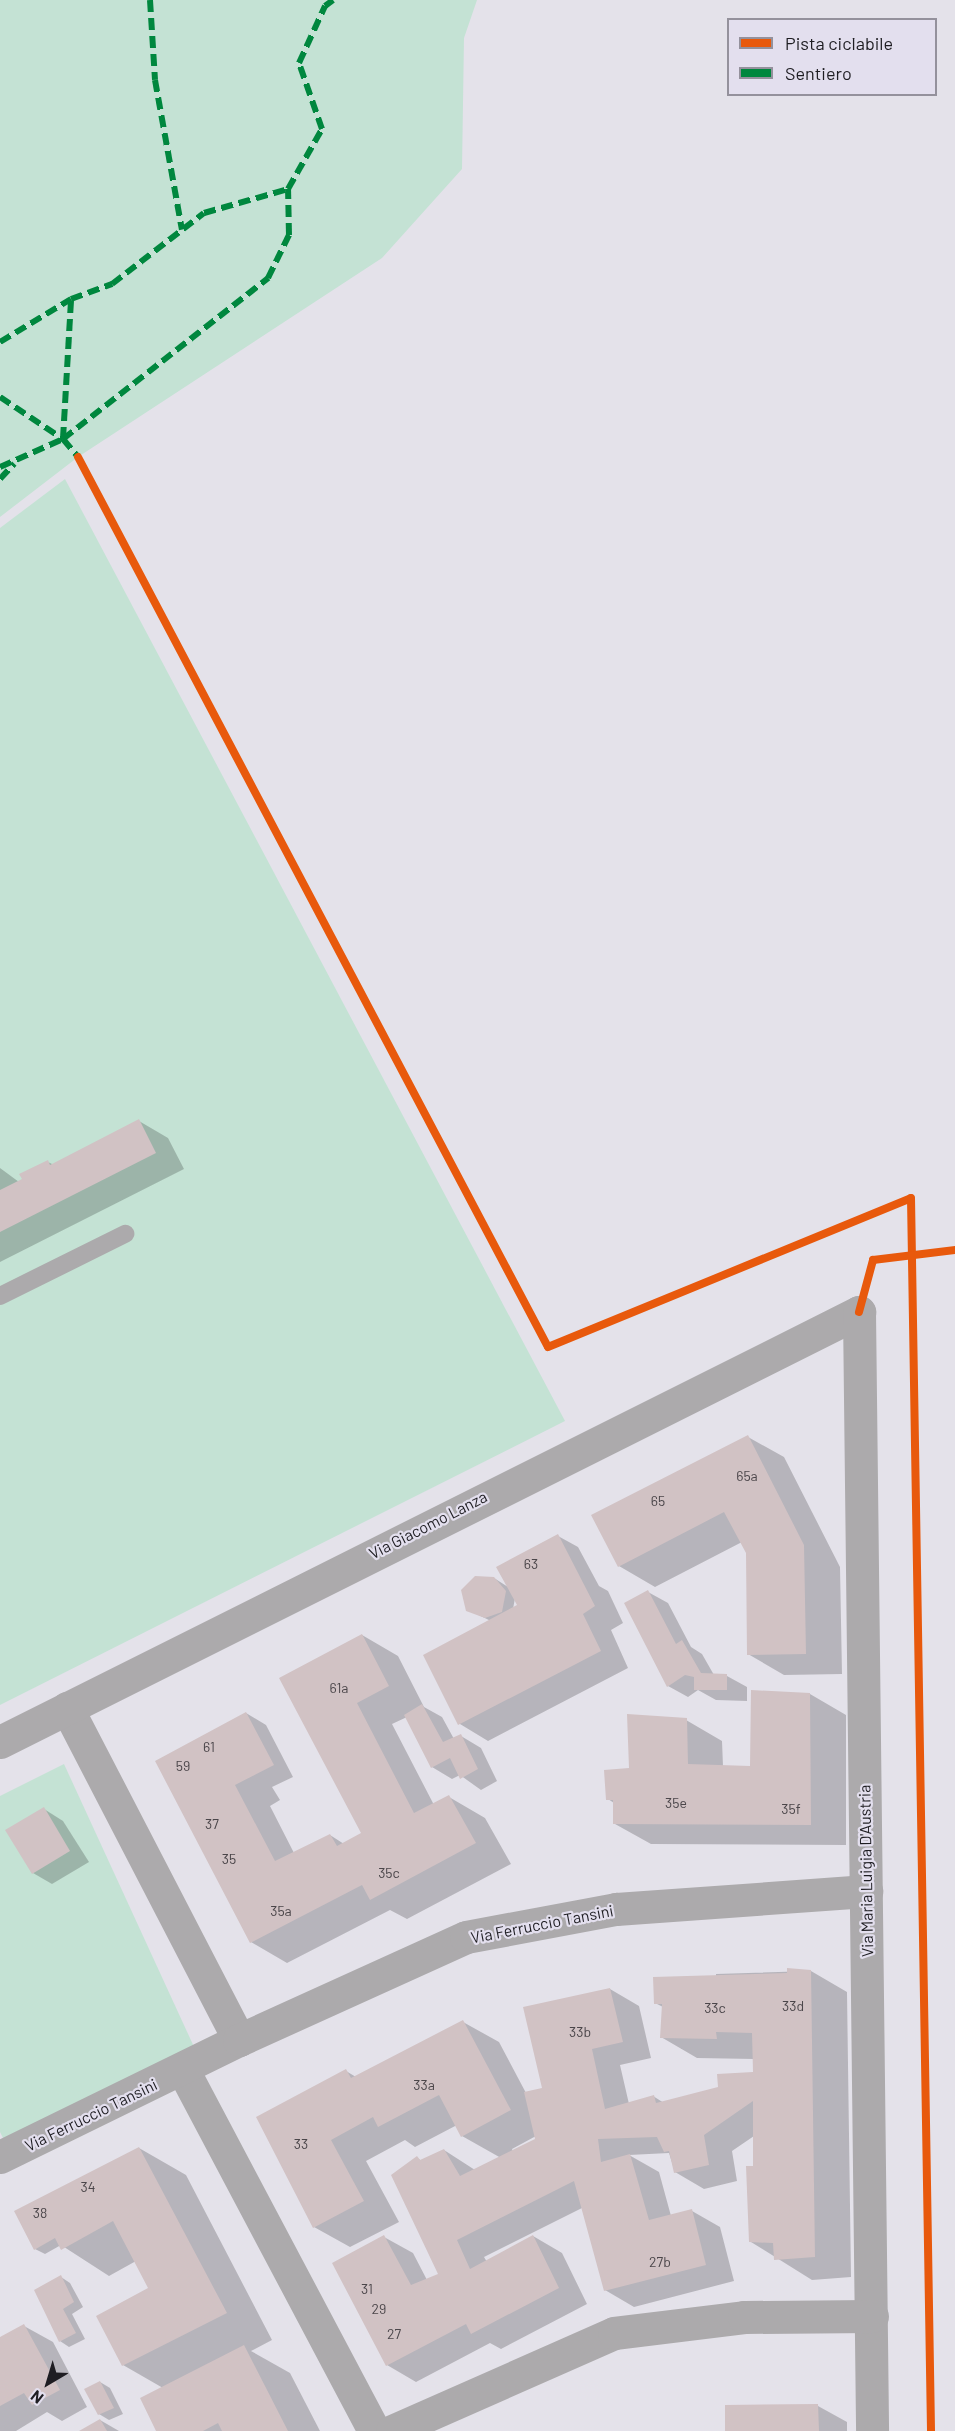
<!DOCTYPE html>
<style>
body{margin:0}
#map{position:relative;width:955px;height:2431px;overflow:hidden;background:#e4e2ea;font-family:Barlow,sans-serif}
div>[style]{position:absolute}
.green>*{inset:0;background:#c4e2d4}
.shadow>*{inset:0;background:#0003}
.building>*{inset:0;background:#d1c2c4}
.service>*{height:18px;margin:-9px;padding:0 9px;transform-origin:9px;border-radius:9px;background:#acaaac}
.minor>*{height:33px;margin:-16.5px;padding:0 16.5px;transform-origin:16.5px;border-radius:16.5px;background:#acaaac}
.quiet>*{height:6px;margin-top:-3px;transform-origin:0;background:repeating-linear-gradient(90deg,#00873e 0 12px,transparent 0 18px)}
.cycleway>*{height:8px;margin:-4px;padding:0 4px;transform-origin:4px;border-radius:4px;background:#e8590c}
span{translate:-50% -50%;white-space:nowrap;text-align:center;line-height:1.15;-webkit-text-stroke:4.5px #e3dfee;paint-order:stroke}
.number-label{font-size:14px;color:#4b464a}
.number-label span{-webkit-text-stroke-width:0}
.street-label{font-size:16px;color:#1e1d22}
.legend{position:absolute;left:727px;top:18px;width:210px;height:78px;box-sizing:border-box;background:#e3dfee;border:2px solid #94919c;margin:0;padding:8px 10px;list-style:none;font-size:18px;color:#1e1d22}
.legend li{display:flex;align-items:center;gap:12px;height:30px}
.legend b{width:30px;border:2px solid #94919c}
.north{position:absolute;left:18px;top:2353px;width:60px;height:60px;-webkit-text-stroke:4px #e3dfee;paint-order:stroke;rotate:218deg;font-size:16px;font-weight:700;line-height:24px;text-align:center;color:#1e1d22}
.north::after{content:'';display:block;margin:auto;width:21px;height:27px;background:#1e1d22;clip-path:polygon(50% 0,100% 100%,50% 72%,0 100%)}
</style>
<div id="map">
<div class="green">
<div style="clip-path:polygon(0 0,477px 0,464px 38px,462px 169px,382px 258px,78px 457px,0 517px)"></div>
<div style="clip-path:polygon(65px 479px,565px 1421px,0 1705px,0 528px)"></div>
<div style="clip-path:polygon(64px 1764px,195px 2049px,7px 2146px,0 2132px,0 1796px)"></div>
</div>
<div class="shadow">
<div style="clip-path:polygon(139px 1121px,168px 1138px,184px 1169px,0 1262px,0 1168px,19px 1182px,48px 1162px,54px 1165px)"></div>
<div style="clip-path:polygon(748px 1437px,784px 1457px,840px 1567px,842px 1674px,784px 1675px,748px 1654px,747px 1552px,742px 1542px,655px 1587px,619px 1566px)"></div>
<div style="clip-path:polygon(evenodd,558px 1536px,578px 1547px,599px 1586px,608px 1591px,623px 1623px,611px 1630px,628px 1668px,488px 1741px,460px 1724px,425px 1656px,491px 1621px,468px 1610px,494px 1578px,508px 1587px,558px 1536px,515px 1598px,519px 1606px,513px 1609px,515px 1598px)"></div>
<div style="clip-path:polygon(648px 1592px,668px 1603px,691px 1647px,702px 1654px,714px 1675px,727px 1676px,747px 1687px,747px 1701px,716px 1700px,698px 1690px,688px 1697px,668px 1686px)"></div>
<div style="clip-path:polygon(362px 1635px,398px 1656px,424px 1707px,442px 1717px,454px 1739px,461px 1736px,481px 1748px,497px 1781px,481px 1790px,460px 1775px,452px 1779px,432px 1767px,407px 1717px,392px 1724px,434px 1805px,449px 1797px,485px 1818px,511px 1864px,407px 1919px,390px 1910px,287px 1963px,251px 1942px,157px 1762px,246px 1713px,266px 1725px,293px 1777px,272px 1787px,280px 1800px,270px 1806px,294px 1853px,330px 1835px,344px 1844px,363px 1834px,281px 1679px)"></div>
<div style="clip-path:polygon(810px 1694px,846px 1715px,846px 1845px,651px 1844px,615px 1824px,614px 1803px,608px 1799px,631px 1769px,686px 1720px,722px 1741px,723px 1766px,752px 1767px)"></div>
<div style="clip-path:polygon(44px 1809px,63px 1821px,89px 1862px,52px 1884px,33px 1873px)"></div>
<div style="clip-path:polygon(evenodd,811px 1971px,847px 1992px,851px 2277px,812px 2280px,751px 2242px,754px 2136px,732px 2151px,737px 2181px,704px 2189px,675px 2172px,669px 2153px,629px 2155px,659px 2172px,671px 2216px,692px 2211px,720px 2227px,734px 2281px,634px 2307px,605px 2290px,582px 2208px,484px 2257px,487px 2262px,533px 2236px,562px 2253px,587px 2304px,501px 2349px,490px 2343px,416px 2382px,387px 2365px,334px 2264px,384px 2237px,413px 2253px,427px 2280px,440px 2274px,417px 2158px,422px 2161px,444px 2150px,475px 2170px,501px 2158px,462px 2136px,457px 2125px,415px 2147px,405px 2140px,366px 2161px,399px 2222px,350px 2247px,314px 2227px,258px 2118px,346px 2071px,356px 2077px,463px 2022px,499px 2042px,526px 2093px,544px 2089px,610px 1989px,639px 2006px,651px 2058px,620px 2065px,629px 2104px,653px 2096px,664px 2103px,719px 2089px,754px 2074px,754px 2059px,697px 2058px,661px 2037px,663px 2007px,655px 2003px,716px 1979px,716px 1974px,811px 1971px,536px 2136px,537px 2140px,513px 2152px,512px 2149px,536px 2136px)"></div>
<div style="clip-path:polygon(139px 2148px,186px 2175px,272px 2340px,251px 2351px,290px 2373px,320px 2431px,158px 2431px,163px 2388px,123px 2365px,150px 2288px,136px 2261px,109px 2276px,61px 2245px,45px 2254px,35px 2249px)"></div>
<div style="clip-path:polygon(61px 2277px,70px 2283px,83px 2307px,72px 2314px,85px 2339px,69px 2347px,60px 2341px)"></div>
<div style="clip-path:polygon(24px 2326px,53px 2342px,87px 2407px,62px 2421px,47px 2412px,16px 2431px,0 2431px,0 2339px)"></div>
<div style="clip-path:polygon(100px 2382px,110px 2388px,123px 2414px,109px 2420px,99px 2414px)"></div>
<div style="clip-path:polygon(818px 2406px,847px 2422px,847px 2431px,727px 2431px,726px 2407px)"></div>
<div style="clip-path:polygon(100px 2420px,119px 2431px,82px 2431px)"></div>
</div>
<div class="building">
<div style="clip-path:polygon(139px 1119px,156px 1153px,0 1232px,0 1190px,22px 1179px,19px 1174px,48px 1160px,50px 1165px)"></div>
<div style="clip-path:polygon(748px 1435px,804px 1545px,806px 1654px,747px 1655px,746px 1553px,724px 1512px,618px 1567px,591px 1515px)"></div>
<div style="clip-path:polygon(558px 1534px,595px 1606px,583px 1614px,601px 1651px,458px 1725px,423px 1655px,517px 1605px,496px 1567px)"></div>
<div style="clip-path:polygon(475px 1576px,494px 1577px,506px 1591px,502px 1612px,485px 1618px,466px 1611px,461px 1590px)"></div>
<div style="clip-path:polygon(648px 1590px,676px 1644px,682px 1640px,701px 1673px,727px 1674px,727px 1690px,694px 1690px,694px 1677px,685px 1675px,667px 1687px,624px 1603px)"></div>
<div style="clip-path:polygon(362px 1634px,389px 1686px,357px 1703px,414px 1813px,449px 1795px,476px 1843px,370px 1900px,362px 1885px,250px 1943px,155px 1761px,246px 1712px,274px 1765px,235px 1785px,275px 1861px,330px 1834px,337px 1846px,361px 1833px,279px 1678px)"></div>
<div style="clip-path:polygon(751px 1690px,810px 1693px,811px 1825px,613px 1824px,613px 1800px,606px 1800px,604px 1770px,629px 1768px,627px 1714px,687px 1718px,688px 1764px,750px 1766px)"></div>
<div style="clip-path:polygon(422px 1704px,443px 1742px,461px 1734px,478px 1769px,460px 1779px,450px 1758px,431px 1768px,404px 1715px)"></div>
<div style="clip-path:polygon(44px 1807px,70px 1851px,32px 1874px,5px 1830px)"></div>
<div style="clip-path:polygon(787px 1968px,811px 1970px,815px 2257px,774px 2260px,773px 2243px,749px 2242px,746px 2166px,753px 2166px,753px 2101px,704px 2135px,709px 2165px,674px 2173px,669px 2151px,664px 2152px,657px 2137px,598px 2139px,601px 2162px,630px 2154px,649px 2220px,692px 2209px,706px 2265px,604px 2291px,574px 2181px,457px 2240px,470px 2269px,533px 2235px,559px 2288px,471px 2334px,466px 2324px,386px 2366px,332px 2263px,384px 2235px,411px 2285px,438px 2274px,391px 2175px,417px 2156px,420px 2160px,444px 2149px,460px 2176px,535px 2139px,524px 2092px,542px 2088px,523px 2007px,610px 1988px,623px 2042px,592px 2049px,605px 2109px,654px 2095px,656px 2103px,718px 2087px,717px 2074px,753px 2072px,752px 2033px,716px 2032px,717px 2039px,660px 2038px,662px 2004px,654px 2004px,653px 1977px,787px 1973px)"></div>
<div style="clip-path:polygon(463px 2020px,511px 2110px,461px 2137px,439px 2095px,378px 2127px,373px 2117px,331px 2140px,364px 2201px,313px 2228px,256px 2117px,346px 2069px,351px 2078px)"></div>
<div style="clip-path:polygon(139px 2147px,227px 2313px,122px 2366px,96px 2316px,148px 2288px,113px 2221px,61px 2250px,55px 2238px,34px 2250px,14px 2211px)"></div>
<div style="clip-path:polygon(61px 2275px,74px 2302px,63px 2309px,76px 2333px,59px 2342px,34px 2290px)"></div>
<div style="clip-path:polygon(24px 2324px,60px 2390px,32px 2405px,24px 2393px,0 2406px,0 2337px)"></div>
<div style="clip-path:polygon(244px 2345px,288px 2431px,222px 2431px,218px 2423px,203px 2431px,156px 2431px,140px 2398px)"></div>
<div style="clip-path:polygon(100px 2381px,114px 2408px,98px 2415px,84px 2389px)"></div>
<div style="clip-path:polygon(818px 2404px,819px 2431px,725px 2431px,725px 2405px)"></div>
<div style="clip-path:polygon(100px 2419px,107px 2431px,79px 2431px)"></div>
</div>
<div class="service">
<div style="left:0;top:1296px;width:140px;rotate:-26.4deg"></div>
</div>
<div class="minor">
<div style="left:67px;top:1708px;width:374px;rotate:62.6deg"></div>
<div style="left:0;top:1742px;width:961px;rotate:-26.59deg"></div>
<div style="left:859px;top:1312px;width:1119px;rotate:89.33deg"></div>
<div style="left:183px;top:2070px;width:408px;rotate:62.1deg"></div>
<div style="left:0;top:2157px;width:266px;rotate:-26.1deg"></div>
<div style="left:239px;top:2040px;width:249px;rotate:-24.4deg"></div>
<div style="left:466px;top:1937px;width:153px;rotate:-10.6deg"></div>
<div style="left:616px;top:1909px;width:251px;rotate:-4.1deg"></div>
<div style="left:392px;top:2431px;width:243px;rotate:-23.8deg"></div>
<div style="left:614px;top:2333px;width:131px;rotate:-7deg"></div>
<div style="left:744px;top:2317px;width:128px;rotate:-0.4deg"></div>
</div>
<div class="quiet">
<div style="left:150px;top:0;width:80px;rotate:86.4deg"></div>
<div style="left:155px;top:80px;width:152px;rotate:79.8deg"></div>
<div style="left:0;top:342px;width:83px;rotate:-31.2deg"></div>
<div style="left:0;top:397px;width:76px;rotate:33.7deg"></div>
<div style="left:63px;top:439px;width:140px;rotate:-86.7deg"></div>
<div style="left:71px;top:299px;width:44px;rotate:-20.1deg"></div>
<div style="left:112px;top:284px;width:116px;rotate:-37.7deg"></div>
<div style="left:204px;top:213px;width:87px;rotate:-15.9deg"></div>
<div style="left:288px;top:189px;width:69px;rotate:-60.5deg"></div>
<div style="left:322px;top:129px;width:70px;rotate:-109.2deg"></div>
<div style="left:299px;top:63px;width:63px;rotate:-65.5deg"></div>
<div style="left:325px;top:6px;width:10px;rotate:-37deg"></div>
<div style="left:63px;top:439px;width:261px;rotate:-38.1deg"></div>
<div style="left:268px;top:278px;width:48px;rotate:-64deg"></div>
<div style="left:289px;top:235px;width:46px;rotate:-91.2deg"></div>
<div style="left:0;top:467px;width:69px;rotate:-24deg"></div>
<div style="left:63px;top:439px;width:23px;rotate:50deg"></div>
<div style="left:0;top:479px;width:21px;rotate:-47deg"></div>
</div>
<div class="cycleway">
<div style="left:78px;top:457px;width:1006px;rotate:62.16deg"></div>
<div style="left:548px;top:1347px;width:392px;rotate:-22.3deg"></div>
<div style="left:911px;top:1198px;width:1233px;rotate:89.07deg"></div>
<div style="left:859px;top:1312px;width:54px;rotate:-74.9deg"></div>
<div style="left:873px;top:1260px;width:83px;rotate:-7deg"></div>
</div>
<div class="number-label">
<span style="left:747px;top:1476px">65a</span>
<span style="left:658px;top:1501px">65</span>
<span style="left:531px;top:1564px">63</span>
<span style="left:339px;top:1688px">61a</span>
<span style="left:209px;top:1747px">61</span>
<span style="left:183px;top:1766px">59</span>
<span style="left:676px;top:1803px">35e</span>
<span style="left:791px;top:1809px">35f</span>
<span style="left:212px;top:1824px">37</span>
<span style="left:229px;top:1859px">35</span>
<span style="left:389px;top:1873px">35c</span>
<span style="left:281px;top:1911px">35a</span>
<span style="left:793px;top:2006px">33d</span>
<span style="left:715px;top:2008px">33c</span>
<span style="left:580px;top:2032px">33b</span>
<span style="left:424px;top:2085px">33a</span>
<span style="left:301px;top:2144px">33</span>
<span style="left:88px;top:2187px">34</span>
<span style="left:40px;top:2213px">38</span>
<span style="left:660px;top:2262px">27b</span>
<span style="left:367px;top:2289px">31</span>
<span style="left:379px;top:2309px">29</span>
<span style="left:394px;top:2334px">27</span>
</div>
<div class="street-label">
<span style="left:428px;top:1525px;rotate:-27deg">Via Giacomo Lanza</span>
<span style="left:866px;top:1871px;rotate:-91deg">Via Maria Luigia D'Austria</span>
<span style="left:542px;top:1924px;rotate:-11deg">Via Ferruccio Tansini</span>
<span style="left:91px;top:2115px;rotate:-26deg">Via Ferruccio Tansini</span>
</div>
<ul class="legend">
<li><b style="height:8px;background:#e8590c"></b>Pista ciclabile</li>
<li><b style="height:8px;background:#00873e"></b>Sentiero</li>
</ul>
<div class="north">N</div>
</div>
